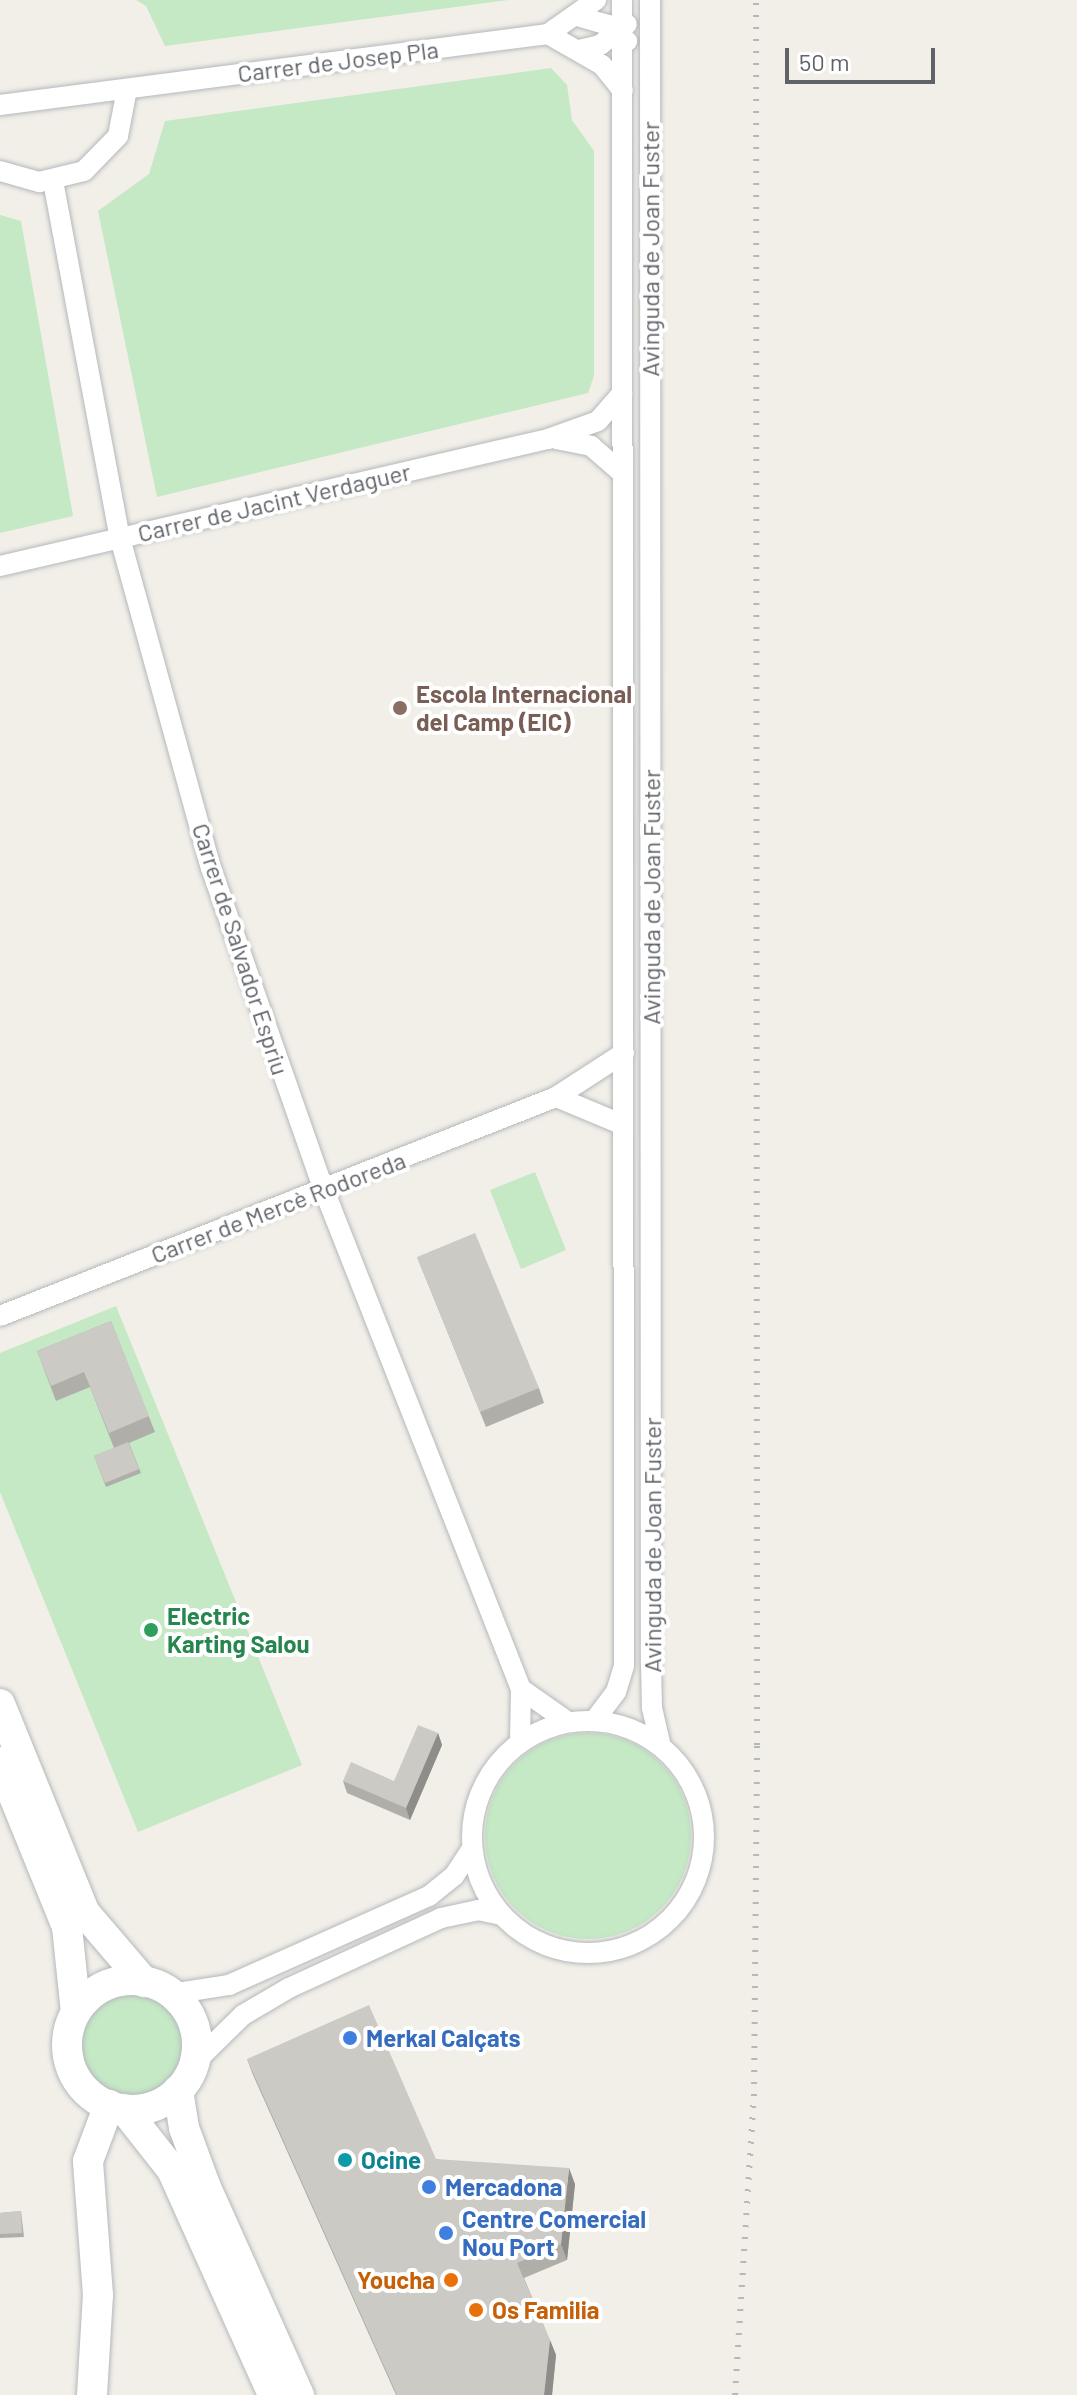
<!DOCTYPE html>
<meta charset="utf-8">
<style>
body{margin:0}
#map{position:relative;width:1077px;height:2395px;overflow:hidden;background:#f1efe8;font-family:Barlow,sans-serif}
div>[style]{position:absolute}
.green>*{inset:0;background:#c5e8c5}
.round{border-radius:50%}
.roads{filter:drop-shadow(0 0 2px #b5b8bc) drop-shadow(0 0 2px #b5b8bc)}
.street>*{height:20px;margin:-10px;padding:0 10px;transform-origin:10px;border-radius:10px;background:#fff}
.street>.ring{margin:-10px;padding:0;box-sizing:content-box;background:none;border:20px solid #fff;border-radius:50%}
.secondary>*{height:30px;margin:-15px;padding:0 15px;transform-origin:15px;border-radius:15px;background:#fff}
.secondary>.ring{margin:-15px;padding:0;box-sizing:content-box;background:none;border:30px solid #fff;border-radius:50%}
.rail>*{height:6px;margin-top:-3px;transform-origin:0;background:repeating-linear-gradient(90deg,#b6b7b8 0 2px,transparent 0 12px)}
.wall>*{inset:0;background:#afaea9}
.shaded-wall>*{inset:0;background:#8f8d8a}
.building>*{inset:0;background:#cccac5}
.dots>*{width:22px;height:22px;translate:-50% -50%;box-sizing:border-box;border:4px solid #fff;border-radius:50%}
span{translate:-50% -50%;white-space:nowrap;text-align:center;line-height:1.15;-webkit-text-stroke:8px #fff;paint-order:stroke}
.street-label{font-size:24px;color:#5f6368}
.education-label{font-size:24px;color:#785e54;font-weight:700}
.left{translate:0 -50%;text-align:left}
.leisure-label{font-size:24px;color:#27864d;font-weight:700}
.shop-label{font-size:24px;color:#366cbe;font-weight:700}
.culture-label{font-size:24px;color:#0d838f;font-weight:700}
.food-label{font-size:24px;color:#c56008;font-weight:700}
.right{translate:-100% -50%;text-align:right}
.scale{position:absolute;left:785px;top:48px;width:150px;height:36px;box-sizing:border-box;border:4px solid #5f6368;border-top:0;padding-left:10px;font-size:24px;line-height:28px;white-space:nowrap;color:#5f6368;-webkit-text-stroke:6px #fff;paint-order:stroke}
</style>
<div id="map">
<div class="green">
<div style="clip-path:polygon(136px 0,508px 0,165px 46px,146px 6px)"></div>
<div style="clip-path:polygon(551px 68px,567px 85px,572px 120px,594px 151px,594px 376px,588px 393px,157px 497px,98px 211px,149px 174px,165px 121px)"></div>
<div style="clip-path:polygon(0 215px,21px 221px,73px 516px,0 533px)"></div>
<div style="clip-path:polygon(535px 1172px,566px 1250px,521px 1269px,490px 1190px)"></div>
<div style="clip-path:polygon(116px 1306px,302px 1765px,138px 1832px,0 1492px,0 1353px)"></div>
<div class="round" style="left:485px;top:1733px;width:206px;height:206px"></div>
<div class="round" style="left:82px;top:1995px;width:100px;height:100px"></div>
</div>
<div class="roads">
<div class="street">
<div style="left:650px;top:0;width:1664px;rotate:89.97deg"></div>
<div style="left:651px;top:1664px;width:44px;rotate:88.7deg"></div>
<div style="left:652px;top:1708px;width:39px;rotate:77deg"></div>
<div style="left:577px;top:16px;width:32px;rotate:16deg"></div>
<div style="left:608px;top:25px;width:25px;rotate:40deg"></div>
<div style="left:548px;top:34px;width:62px;rotate:29.9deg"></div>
<div style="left:602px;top:65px;width:33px;rotate:51deg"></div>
<div style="left:579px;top:50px;width:22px;rotate:-13deg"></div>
<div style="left:600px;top:45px;width:34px;rotate:-38deg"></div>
<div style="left:0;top:105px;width:553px;rotate:-7.38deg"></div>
<div style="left:548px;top:34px;width:59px;rotate:-35.3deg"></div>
<div style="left:0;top:171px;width:41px;rotate:15.8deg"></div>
<div style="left:39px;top:182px;width:46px;rotate:-13.7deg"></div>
<div style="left:84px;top:171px;width:49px;rotate:-45.8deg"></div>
<div style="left:118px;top:136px;width:48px;rotate:-79.2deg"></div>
<div style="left:53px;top:181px;width:363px;rotate:79.4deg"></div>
<div style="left:120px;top:538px;width:342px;rotate:74.6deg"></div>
<div style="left:211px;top:868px;width:341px;rotate:70.7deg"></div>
<div style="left:324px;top:1190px;width:536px;rotate:68.46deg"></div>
<div style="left:521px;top:1689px;width:54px;rotate:91.1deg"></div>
<div style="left:556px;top:439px;width:36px;rotate:11deg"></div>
<div style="left:591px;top:446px;width:40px;rotate:41deg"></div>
<div style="left:0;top:566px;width:563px;rotate:-13.05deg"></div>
<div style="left:548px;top:439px;width:53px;rotate:-19.8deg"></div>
<div style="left:598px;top:421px;width:37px;rotate:-49deg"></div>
<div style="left:621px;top:1124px;width:70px;rotate:-157.4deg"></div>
<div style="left:556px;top:1097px;width:81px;rotate:-32.9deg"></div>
<div style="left:0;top:1316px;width:598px;rotate:-21.5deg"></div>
<div style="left:521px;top:1689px;width:57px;rotate:35.1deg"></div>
<div class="ring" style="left:472px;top:1721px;width:212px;height:212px"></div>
<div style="left:594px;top:1721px;width:36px;rotate:-53deg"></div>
<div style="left:616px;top:1692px;width:28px;rotate:-73deg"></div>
<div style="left:624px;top:1665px;width:1665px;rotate:-90.07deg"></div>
<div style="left:171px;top:1994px;width:59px;rotate:-8.8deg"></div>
<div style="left:229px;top:1985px;width:219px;rotate:-24deg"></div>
<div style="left:429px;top:1896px;width:32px;rotate:-39deg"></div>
<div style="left:454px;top:1876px;width:33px;rotate:-57deg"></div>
<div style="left:195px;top:2062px;width:67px;rotate:-44.4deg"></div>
<div style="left:243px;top:2015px;width:53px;rotate:-30.4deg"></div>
<div style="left:289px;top:1988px;width:167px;rotate:-24.7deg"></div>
<div style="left:441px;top:1918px;width:38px;rotate:-12deg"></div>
<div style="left:478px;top:1910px;width:24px;rotate:12deg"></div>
</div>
<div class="secondary">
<div style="left:0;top:1704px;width:226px;rotate:67.9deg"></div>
<div style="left:85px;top:1913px;width:91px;rotate:49.5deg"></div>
<div style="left:0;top:1762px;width:178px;rotate:67.9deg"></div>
<div style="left:67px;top:1927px;width:85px;rotate:84deg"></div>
<div class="ring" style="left:67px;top:1980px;width:100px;height:100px"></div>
<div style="left:178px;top:2090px;width:38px;rotate:81deg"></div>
<div style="left:184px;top:2128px;width:61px;rotate:69.8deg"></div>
<div style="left:205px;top:2185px;width:230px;rotate:65.9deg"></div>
<div style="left:124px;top:2109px;width:78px;rotate:51.8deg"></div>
<div style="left:172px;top:2170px;width:247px;rotate:65.8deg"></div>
<div style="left:92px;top:2395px;width:100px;rotate:-86.6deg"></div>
<div style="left:98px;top:2295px;width:134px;rotate:-94.3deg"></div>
<div style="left:88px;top:2161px;width:60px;rotate:-69.4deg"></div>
</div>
</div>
<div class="rail">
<div style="left:735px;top:2395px;width:300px;rotate:-86.4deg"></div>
<div style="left:754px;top:2096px;width:351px;rotate:-89.5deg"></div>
<div style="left:757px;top:1745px;width:1745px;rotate:-90.03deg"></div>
</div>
<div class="wall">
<div style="clip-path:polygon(417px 1257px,539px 1388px,544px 1403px,486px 1427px)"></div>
<div style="clip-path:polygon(111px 1321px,155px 1432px,129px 1443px,141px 1473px,106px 1487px,94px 1456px,114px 1448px,90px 1387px,56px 1401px,37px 1351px)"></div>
<div style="clip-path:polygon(438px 1733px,442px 1745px,410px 1820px,347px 1793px,343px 1781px,394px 1781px)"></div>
<div style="clip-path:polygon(247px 2059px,436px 2159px,575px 2184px,567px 2260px,524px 2278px,556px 2355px,552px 2395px,396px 2395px,253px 2075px)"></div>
<div style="clip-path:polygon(21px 2211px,24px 2237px,0 2238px,0 2213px)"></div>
</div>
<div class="shaded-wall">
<div style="clip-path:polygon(438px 1733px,442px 1745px,410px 1820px,406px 1808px)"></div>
<div style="clip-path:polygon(569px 2168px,575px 2184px,567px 2260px,561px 2244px)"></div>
<div style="clip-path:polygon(550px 2340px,556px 2355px,552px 2395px,544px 2395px)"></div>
</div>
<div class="building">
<div style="clip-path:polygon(475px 1233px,539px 1388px,480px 1412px,417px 1257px)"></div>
<div style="clip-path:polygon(111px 1321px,149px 1416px,109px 1433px,84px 1372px,51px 1386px,37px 1351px)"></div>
<div style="clip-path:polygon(128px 1442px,139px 1469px,105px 1483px,94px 1456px)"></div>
<div style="clip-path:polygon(418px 1725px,438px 1733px,406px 1808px,343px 1781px,351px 1762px,394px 1781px)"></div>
<div style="clip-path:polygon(369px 2005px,436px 2159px,569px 2168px,561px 2244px,517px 2263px,550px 2340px,544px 2395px,397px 2395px,247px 2059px)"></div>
<div style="clip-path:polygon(21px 2211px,22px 2233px,0 2234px,0 2213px)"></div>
</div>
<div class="dots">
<div style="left:400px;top:708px;background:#8d6e63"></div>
<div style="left:151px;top:1630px;background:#2e9e5b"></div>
<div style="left:350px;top:2038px;background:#3f7fe0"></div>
<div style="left:345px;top:2160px;background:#0f9aa8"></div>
<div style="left:429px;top:2187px;background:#3f7fe0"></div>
<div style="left:446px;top:2233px;background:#3f7fe0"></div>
<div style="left:451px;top:2280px;background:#e8710a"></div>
<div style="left:476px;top:2310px;background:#e8710a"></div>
</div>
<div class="street-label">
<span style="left:338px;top:61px;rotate:-7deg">Carrer de Josep Pla</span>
<span style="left:650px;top:249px;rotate:-90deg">Avinguda de Joan Fuster</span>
<span style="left:274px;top:502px;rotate:-13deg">Carrer de Jacint Verdaguer</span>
<span style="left:651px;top:897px;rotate:-90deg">Avinguda de Joan Fuster</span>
<span style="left:241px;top:949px;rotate:72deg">Carrer de Salvador Espriu</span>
<span style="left:278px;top:1207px;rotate:-21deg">Carrer de Mercè Rodoreda</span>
<span style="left:652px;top:1545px;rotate:-90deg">Avinguda de Joan Fuster</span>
</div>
<div class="education-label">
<span class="left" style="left:416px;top:708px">Escola Internacional<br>del Camp (EIC)</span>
</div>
<div class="leisure-label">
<span class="left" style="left:167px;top:1630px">Electric<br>Karting Salou</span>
</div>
<div class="shop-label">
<span class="left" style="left:366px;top:2038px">Merkal Calçats</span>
<span class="left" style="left:445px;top:2187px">Mercadona</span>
<span class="left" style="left:462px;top:2233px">Centre Comercial<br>Nou Port</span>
</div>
<div class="culture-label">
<span class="left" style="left:361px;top:2160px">Ocine</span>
</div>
<div class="food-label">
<span class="right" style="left:435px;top:2280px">Youcha</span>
<span class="left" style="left:492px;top:2310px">Os Familia</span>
</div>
<div class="scale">50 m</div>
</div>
